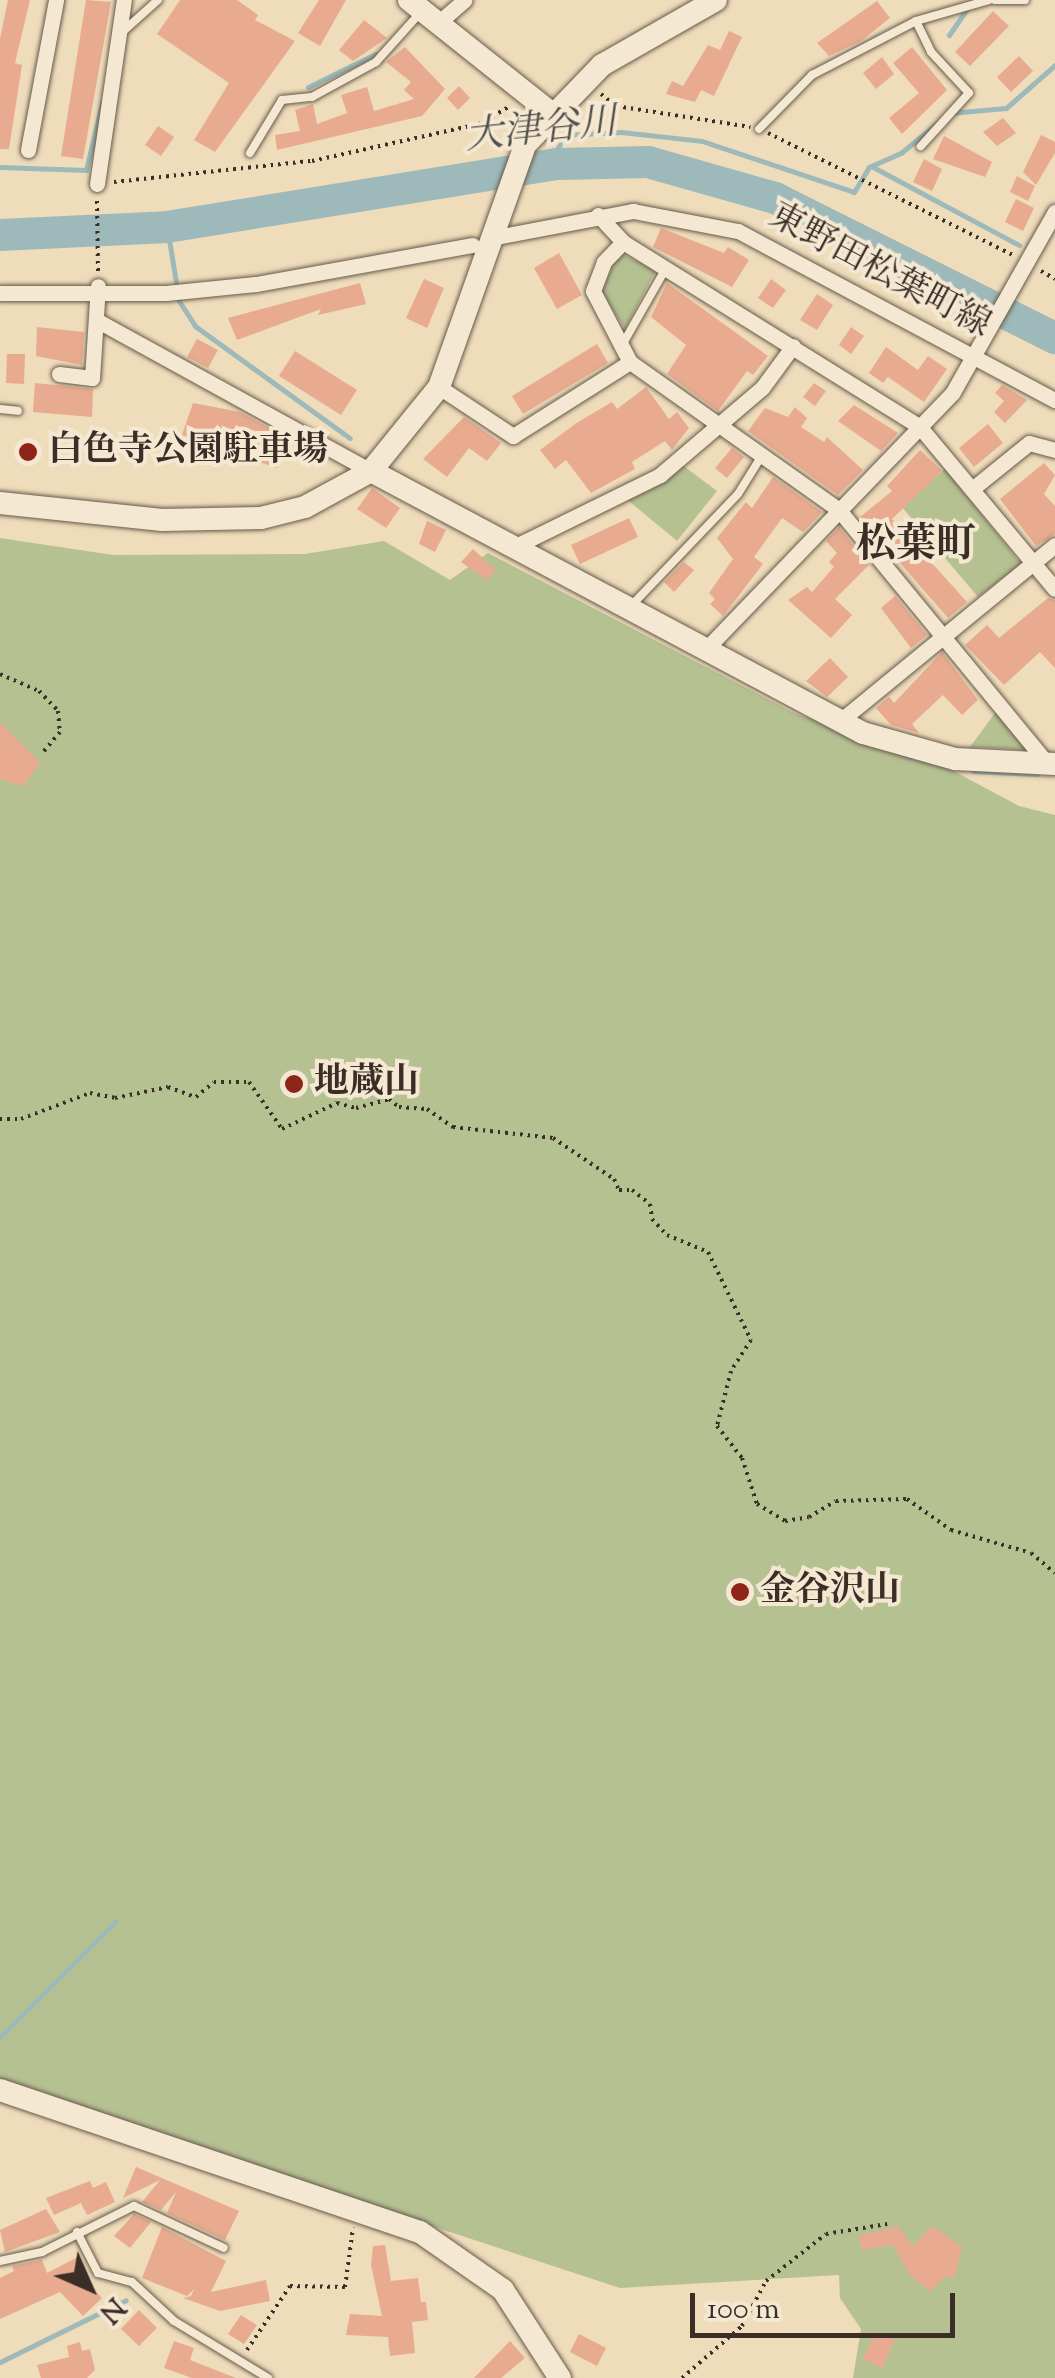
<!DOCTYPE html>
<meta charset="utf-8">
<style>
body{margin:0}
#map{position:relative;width:1055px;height:2378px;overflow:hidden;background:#eedcba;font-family:"Sorts Mill Goudy","Noto Serif JP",serif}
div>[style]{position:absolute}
.green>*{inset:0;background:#b6c192}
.stream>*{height:5px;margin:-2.5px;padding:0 2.5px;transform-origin:2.5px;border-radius:2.5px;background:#9db9b9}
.river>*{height:32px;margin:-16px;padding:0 16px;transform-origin:16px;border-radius:16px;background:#9db9b9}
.building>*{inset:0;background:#e8ab90}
.path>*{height:4px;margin-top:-2px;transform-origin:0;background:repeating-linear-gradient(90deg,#3a2e27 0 2.5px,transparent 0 7.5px)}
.roads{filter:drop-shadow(0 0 2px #675a4c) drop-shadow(0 0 2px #675a4c)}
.lane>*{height:8px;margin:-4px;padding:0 4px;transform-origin:4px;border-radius:4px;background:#f4e8d2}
.street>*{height:15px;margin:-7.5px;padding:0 7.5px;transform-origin:7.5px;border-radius:7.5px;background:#f4e8d2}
.secondary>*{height:22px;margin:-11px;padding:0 11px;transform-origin:11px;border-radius:11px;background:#f4e8d2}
.dots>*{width:28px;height:28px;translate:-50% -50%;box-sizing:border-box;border:5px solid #f4e8d2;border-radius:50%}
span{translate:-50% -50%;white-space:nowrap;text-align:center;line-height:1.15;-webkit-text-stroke:8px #f4e8d2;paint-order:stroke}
.street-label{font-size:35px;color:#3a2e27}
.poi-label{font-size:35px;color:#3a2e27;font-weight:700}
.left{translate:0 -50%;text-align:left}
.water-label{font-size:38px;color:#53514c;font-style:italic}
.quarter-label{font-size:40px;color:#3a2e27;font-weight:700}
.north{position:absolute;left:40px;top:2238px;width:100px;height:100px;-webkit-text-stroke:8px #f4e8d2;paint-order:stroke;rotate:135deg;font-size:28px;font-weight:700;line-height:40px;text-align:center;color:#3a2e27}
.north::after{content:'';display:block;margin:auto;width:35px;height:45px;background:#3a2e27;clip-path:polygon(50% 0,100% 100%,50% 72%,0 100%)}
.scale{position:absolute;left:690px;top:2293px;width:265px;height:45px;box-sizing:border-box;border:5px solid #3a2e27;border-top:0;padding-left:12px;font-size:30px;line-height:35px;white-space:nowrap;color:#3a2e27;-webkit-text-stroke:8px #f4e8d2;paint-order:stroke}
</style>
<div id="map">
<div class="green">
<div style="clip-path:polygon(619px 253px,656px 270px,625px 329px,601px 291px)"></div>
<div style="clip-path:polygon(681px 464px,717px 491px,677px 541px,624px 497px)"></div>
<div style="clip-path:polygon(945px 469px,1021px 564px,978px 597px,901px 506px)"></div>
<div style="clip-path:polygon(0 538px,113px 555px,305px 554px,384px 541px,450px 580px,488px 553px,794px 713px,948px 768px,1019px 806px,1055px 815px,1055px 2378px,853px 2378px,861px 2329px,840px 2298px,839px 2275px,620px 2288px,0 2084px)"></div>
<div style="clip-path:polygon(998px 709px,1031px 750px,970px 747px)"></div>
</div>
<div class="stream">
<div style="left:949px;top:35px;width:42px;rotate:-55.6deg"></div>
<div style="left:308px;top:87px;width:75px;rotate:-26.2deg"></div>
<div style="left:950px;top:113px;width:56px;rotate:-5.1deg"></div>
<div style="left:1006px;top:108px;width:65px;rotate:-41.3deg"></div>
<div style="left:548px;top:165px;width:34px;rotate:-60deg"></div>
<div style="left:565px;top:135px;width:56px;rotate:-3.1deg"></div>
<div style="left:621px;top:132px;width:81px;rotate:6.3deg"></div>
<div style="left:702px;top:141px;width:160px;rotate:18.5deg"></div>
<div style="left:854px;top:192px;width:29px;rotate:-59deg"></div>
<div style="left:869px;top:167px;width:36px;rotate:-24deg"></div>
<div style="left:902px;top:152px;width:45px;rotate:-39.6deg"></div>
<div style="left:871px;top:166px;width:168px;rotate:28.1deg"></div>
<div style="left:0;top:167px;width:86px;rotate:2deg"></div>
<div style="left:86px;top:170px;width:69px;rotate:-76.6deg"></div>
<div style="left:167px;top:227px;width:75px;rotate:80.8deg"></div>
<div style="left:179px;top:301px;width:30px;rotate:57deg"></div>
<div style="left:195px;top:326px;width:191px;rotate:35.9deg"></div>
<div style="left:891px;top:747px;width:21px;rotate:29deg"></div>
<div style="left:973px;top:771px;width:64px;rotate:2.7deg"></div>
<div style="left:0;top:2037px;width:164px;rotate:-45deg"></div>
<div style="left:0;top:2362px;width:140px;rotate:-26.2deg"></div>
</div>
<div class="river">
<div style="left:0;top:235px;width:167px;rotate:-2.7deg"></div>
<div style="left:167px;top:227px;width:396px;rotate:-9.2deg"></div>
<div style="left:558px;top:164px;width:90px;rotate:-1.3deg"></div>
<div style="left:648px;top:162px;width:132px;rotate:15.8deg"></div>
<div style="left:775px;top:198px;width:313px;rotate:26.6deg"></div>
</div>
<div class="building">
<div style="clip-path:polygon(8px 0,30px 0,15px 63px,22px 65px,9px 149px,0 149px,0 39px)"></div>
<div style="clip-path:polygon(86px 0,111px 2px,83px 159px,61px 156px)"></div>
<div style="clip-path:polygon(180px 0,237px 0,258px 15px,255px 20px,295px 41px,215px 152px,194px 140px,229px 83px,157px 34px)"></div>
<div style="clip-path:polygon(319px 0,346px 0,320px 46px,298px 33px)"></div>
<div style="clip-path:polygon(877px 1px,890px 18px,861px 41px,829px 56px,817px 43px)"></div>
<div style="clip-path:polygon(993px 11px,1009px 26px,970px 66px,955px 52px)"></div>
<div style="clip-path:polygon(364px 20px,387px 38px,353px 61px,339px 50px)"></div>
<div style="clip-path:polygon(729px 31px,742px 37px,714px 96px,701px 90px,695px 102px,666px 94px,672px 81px,683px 86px,708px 45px,720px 50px)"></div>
<div style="clip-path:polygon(405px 47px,445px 89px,422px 116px,277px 150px,275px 135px,300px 131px,295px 110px,313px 104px,317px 124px,347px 113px,341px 95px,367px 87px,374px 111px,414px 99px,404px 90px,411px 82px,386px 62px)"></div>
<div style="clip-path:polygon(912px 47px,947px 90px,902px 134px,889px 118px,919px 93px,893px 63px)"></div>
<div style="clip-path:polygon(1019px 56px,1033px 71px,1011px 92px,997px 77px)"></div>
<div style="clip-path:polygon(882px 57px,894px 74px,876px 89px,863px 73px)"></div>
<div style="clip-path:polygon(459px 86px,470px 98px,458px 110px,447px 98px)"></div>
<div style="clip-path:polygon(1003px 118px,1016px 133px,997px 146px,983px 132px)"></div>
<div style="clip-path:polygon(158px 126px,174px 137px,161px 156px,145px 145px)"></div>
<div style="clip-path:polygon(1041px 135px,1055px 142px,1055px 153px,1036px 185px,1023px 172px)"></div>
<div style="clip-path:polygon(944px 136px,992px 162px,985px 177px,933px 159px)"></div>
<div style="clip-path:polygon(924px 159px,942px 169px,932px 191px,913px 182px)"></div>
<div style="clip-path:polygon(1017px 176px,1035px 186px,1028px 201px,1010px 192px)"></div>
<div style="clip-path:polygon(1016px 199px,1034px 208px,1023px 231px,1005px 222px)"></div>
<div style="clip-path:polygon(661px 228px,724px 253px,728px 247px,749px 260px,732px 287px,653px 247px)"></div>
<div style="clip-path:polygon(559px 253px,582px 295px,557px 309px,534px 268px)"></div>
<div style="clip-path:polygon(424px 279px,444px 288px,427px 328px,406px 318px)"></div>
<div style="clip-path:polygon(771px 279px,786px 290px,773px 308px,758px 298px)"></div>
<div style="clip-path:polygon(360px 283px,366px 304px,318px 315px,321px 309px,237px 340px,228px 318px)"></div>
<div style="clip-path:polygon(667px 283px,768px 356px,753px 375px,747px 371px,718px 411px,667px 374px,686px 345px,651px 317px)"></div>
<div style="clip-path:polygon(817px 294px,833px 305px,817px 330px,800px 320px)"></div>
<div style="clip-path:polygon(37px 327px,84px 332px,82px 365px,36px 356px)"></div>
<div style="clip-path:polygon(851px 327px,864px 336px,851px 354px,839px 345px)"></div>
<div style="clip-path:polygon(197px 339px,218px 350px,208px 368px,187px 357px)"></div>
<div style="clip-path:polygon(597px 344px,608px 363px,523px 414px,512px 396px)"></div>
<div style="clip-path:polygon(886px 347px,918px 370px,928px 356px,947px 369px,924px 402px,888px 377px,883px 383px,869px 373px)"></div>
<div style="clip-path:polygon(295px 351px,357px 390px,341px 415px,279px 376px)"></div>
<div style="clip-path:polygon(7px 354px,25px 354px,24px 384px,6px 383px)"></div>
<div style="clip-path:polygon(35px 383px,93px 389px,92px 417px,33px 412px)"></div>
<div style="clip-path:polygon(814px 383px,826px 391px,815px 406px,803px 397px)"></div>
<div style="clip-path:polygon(1002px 385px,1027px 400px,1005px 423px,994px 412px,1004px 401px,995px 393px)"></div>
<div style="clip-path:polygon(646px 387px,669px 419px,677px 412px,689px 428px,672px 450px,665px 441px,632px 462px,635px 469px,591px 493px,566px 460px,555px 469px,540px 450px,578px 422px,612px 402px,617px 409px)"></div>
<div style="clip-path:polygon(193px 403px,240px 412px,289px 439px,277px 468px,182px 435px)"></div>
<div style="clip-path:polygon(854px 405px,898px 433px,881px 451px,838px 421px)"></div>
<div style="clip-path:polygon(795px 407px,807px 418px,801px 427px,824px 442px,827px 437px,863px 470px,838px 495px,748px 431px,765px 408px,788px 417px)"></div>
<div style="clip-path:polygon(464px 417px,501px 443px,487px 461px,469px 448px,447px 477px,423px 459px)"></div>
<div style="clip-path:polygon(988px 424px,1003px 443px,974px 467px,959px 448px)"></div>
<div style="clip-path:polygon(732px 448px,744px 457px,727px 478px,715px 468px)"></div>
<div style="clip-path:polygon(920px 450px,942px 471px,892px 519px,967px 602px,948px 618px,860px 517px,892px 491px,887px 486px)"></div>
<div style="clip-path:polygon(1044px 463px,1055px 475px,1044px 494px,1055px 506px,1055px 534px,1036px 546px,1000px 499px)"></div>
<div style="clip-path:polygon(773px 477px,822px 512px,803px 532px,782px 518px,754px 557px,763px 564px,723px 616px,710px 604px,715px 599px,709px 593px,733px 559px,717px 538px,746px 502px,752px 508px)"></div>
<div style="clip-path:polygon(372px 488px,400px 508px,386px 528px,357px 509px)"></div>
<div style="clip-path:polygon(629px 518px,638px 537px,580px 564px,571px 545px)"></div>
<div style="clip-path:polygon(427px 521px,446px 530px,435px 552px,419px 544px)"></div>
<div style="clip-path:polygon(839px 527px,869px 565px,835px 599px,852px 615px,831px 638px,788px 600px,807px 587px,812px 592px,834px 567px,829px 562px,837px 553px,826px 541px)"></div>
<div style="clip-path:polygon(473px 549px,496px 570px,487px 580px,461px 562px)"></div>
<div style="clip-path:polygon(684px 562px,694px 570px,674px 592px,664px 582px)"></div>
<div style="clip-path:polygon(895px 596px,927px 635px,911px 648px,881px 608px)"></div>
<div style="clip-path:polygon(1048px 598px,1055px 600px,1055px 668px,1040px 652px,1004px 685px,965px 645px,987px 625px,999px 638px)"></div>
<div style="clip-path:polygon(942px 652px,978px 700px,962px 715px,943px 695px,912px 724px,919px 733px,891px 725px,876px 708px,889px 697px,894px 703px)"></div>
<div style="clip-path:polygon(830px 658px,848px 677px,827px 697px,806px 681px)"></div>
<div style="clip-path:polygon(0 722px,40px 763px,23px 786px,0 779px)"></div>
<div style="clip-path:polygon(136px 2167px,239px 2211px,225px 2240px,167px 2213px,176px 2192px,161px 2210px,142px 2202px,160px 2180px,123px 2198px)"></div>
<div style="clip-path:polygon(90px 2181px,93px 2188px,106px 2182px,115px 2202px,87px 2215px,81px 2203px,54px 2215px,46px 2198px)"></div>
<div style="clip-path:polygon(46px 2209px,60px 2232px,5px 2252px,0 2230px)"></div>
<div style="clip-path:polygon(134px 2214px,151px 2222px,130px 2248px,114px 2236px)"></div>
<div style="clip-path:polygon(898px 2226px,913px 2246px,932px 2226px,962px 2247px,955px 2278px,945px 2276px,930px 2292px,910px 2275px,893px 2245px,862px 2250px,859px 2236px)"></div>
<div style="clip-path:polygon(162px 2227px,226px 2261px,211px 2292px,266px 2280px,270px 2301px,220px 2311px,183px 2298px,191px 2296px,194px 2289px,187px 2296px,142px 2278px)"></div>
<div style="clip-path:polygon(385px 2245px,391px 2281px,418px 2278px,421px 2302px,426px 2302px,428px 2320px,412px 2322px,415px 2353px,390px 2356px,388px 2337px,346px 2335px,350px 2314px,382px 2316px,371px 2265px,373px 2246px)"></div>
<div style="clip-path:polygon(78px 2257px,82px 2276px,102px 2298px,83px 2316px,60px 2292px,0 2319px,0 2278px,14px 2271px,12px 2266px,42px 2260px,47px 2273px)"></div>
<div style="clip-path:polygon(139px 2310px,157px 2328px,139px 2346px,121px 2329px)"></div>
<div style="clip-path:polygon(241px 2315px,257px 2325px,244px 2344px,228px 2334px)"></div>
<div style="clip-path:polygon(876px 2331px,895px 2340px,882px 2368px,863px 2359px)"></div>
<div style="clip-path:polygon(579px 2334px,606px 2348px,597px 2366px,570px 2352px)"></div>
<div style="clip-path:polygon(174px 2341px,194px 2348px,190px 2360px,236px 2378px,192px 2378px,164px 2368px)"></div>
<div style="clip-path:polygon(510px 2341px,525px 2358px,501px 2378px,474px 2378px)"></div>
<div style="clip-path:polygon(80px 2342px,82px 2351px,90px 2349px,95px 2370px,87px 2378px,41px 2378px,37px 2365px,69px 2357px,67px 2346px)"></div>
</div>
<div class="path">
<div style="left:601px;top:94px;width:19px;rotate:39deg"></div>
<div style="left:616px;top:106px;width:136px;rotate:8.9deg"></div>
<div style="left:768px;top:133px;width:276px;rotate:26.5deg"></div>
<div style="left:114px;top:182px;width:199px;rotate:-6.1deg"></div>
<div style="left:312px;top:161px;width:171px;rotate:-12.5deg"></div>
<div style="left:479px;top:124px;width:36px;rotate:-30deg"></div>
<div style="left:97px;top:201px;width:70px;rotate:89.2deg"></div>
<div style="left:1041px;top:271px;width:16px;rotate:30deg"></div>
<div style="left:0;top:674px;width:43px;rotate:23.6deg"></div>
<div style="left:39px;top:691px;width:28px;rotate:46deg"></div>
<div style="left:58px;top:711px;width:21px;rotate:85deg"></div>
<div style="left:60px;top:732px;width:25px;rotate:130deg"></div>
<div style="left:0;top:1119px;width:21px"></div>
<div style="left:21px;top:1119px;width:74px;rotate:-20.6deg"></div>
<div style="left:90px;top:1093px;width:25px;rotate:11deg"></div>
<div style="left:115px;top:1098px;width:54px;rotate:-11.7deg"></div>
<div style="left:168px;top:1087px;width:30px;rotate:20deg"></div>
<div style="left:196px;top:1097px;width:23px;rotate:-40deg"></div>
<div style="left:214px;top:1082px;width:35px"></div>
<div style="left:249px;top:1082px;width:57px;rotate:54.9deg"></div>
<div style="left:282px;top:1129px;width:61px;rotate:-25.3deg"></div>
<div style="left:337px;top:1103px;width:20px;rotate:15deg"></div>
<div style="left:356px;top:1108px;width:34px;rotate:-15deg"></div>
<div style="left:389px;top:1099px;width:13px;rotate:39deg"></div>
<div style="left:399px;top:1107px;width:28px;rotate:4deg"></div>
<div style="left:427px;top:1109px;width:32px;rotate:35deg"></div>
<div style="left:453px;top:1127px;width:101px;rotate:6.3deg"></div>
<div style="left:553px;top:1138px;width:73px;rotate:33.9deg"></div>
<div style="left:614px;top:1179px;width:12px;rotate:66deg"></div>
<div style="left:619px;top:1190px;width:13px"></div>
<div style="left:632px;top:1190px;width:23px;rotate:38deg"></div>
<div style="left:650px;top:1204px;width:15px;rotate:82deg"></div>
<div style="left:652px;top:1219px;width:22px;rotate:47deg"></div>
<div style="left:667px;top:1235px;width:44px;rotate:22.5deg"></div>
<div style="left:708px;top:1252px;width:98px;rotate:64deg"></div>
<div style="left:751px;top:1340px;width:37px;rotate:123deg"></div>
<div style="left:731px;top:1371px;width:57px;rotate:104.3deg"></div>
<div style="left:717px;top:1426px;width:41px;rotate:52deg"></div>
<div style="left:742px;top:1458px;width:48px;rotate:71.9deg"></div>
<div style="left:757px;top:1504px;width:33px;rotate:31deg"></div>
<div style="left:785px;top:1521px;width:24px;rotate:-9deg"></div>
<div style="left:809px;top:1517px;width:31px;rotate:-31deg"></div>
<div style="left:836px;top:1501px;width:71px;rotate:-1.6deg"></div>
<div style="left:907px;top:1499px;width:54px;rotate:35.2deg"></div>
<div style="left:951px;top:1530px;width:83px;rotate:16deg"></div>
<div style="left:1031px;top:1553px;width:31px;rotate:40deg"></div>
<div style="left:247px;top:2350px;width:77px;rotate:-56.1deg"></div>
<div style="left:290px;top:2286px;width:55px;rotate:1deg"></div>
<div style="left:345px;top:2287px;width:60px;rotate:-82.3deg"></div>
<div style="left:682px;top:2378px;width:79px;rotate:-40.9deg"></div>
<div style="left:742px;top:2326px;width:51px;rotate:-61.9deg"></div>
<div style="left:766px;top:2281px;width:76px;rotate:-38.1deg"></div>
<div style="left:826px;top:2234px;width:62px;rotate:-9.3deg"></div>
</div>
<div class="roads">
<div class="lane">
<div style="left:995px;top:0;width:30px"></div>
<div style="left:916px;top:21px;width:34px;rotate:64deg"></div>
<div style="left:931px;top:52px;width:56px;rotate:47.2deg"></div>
<div style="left:969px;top:93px;width:72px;rotate:132.2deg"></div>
<div style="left:120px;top:34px;width:51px;rotate:-41.8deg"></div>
<div style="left:759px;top:129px;width:76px;rotate:-45.5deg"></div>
<div style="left:812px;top:75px;width:117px;rotate:-27.4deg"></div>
<div style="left:916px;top:21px;width:76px;rotate:-16deg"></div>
<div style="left:250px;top:153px;width:62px;rotate:-58.9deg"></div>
<div style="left:282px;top:100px;width:30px;rotate:-6deg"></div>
<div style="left:312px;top:97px;width:73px;rotate:-28.7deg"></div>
<div style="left:376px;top:62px;width:64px;rotate:-48.1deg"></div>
<div style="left:621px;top:347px;width:91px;rotate:-60.3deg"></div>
<div style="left:0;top:409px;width:18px;rotate:6deg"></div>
<div style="left:630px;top:607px;width:156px;rotate:-46.3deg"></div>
<div style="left:738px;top:494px;width:44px;rotate:-58.1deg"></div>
<div style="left:77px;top:2232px;width:46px;rotate:62.9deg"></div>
<div style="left:98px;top:2273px;width:35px;rotate:15deg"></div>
<div style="left:132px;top:2282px;width:57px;rotate:42.9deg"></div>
<div style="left:174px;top:2321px;width:110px;rotate:31.2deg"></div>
<div style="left:0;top:2261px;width:43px;rotate:-12.1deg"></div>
<div style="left:42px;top:2252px;width:103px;rotate:-26.6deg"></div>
<div style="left:134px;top:2206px;width:99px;rotate:25deg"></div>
</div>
<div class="street">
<div style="left:438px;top:23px;width:35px;rotate:-41deg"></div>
<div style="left:28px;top:150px;width:153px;rotate:-79.4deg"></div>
<div style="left:97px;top:184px;width:186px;rotate:-81.7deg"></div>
<div style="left:598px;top:215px;width:37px;rotate:47deg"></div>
<div style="left:623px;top:242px;width:28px;rotate:134deg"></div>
<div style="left:604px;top:262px;width:31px;rotate:111deg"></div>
<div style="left:593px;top:291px;width:80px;rotate:62.5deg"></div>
<div style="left:630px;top:362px;width:256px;rotate:35.3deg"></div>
<div style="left:839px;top:510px;width:329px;rotate:50.6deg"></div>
<div style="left:491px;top:238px;width:145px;rotate:-10.8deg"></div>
<div style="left:633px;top:211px;width:107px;rotate:10.8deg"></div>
<div style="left:738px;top:231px;width:359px;rotate:28.1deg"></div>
<div style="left:623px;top:242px;width:349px;rotate:31.9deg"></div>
<div style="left:919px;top:426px;width:212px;rotate:50.2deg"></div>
<div style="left:0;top:293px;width:166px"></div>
<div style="left:166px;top:293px;width:90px;rotate:-5.7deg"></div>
<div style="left:256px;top:284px;width:220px;rotate:-10.2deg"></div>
<div style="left:98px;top:321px;width:311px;rotate:28.8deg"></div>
<div style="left:59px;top:374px;width:33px;rotate:7deg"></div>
<div style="left:92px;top:378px;width:92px;rotate:-86.3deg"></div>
<div style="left:439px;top:387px;width:89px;rotate:33.5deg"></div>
<div style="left:513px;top:436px;width:138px;rotate:-32.3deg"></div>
<div style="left:972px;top:489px;width:73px;rotate:-38.9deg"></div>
<div style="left:1029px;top:443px;width:27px;rotate:15deg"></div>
<div style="left:516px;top:546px;width:161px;rotate:-26.2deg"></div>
<div style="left:660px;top:475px;width:134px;rotate:-40.5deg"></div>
<div style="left:762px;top:388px;width:52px;rotate:-53.6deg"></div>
<div style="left:706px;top:649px;width:356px;rotate:-46.1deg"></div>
<div style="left:953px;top:392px;width:207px;rotate:-60.5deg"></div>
<div style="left:840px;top:721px;width:278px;rotate:-39.3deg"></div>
</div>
<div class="secondary">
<div style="left:409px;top:0;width:181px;rotate:38.5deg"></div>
<div style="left:371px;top:471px;width:557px;rotate:28.04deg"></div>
<div style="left:863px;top:733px;width:96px;rotate:15.8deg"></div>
<div style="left:955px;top:759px;width:100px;rotate:2.9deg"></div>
<div style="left:0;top:503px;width:163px;rotate:6deg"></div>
<div style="left:162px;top:520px;width:99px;rotate:-1.2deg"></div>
<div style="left:261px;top:518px;width:45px;rotate:-14deg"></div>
<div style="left:305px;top:507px;width:75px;rotate:-28.6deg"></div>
<div style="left:371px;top:471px;width:108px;rotate:-51deg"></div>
<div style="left:439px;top:387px;width:257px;rotate:-70.4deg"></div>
<div style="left:525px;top:145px;width:111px;rotate:-46.1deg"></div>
<div style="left:602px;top:65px;width:131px;rotate:-29.7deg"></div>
<div style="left:0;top:2090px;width:443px;rotate:18.7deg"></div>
<div style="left:420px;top:2232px;width:101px;rotate:34.9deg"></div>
<div style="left:503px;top:2290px;width:105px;rotate:57.1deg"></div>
</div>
</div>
<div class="dots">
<div style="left:28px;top:452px;background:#8f2418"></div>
<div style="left:294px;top:1084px;background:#8f2418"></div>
<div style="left:740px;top:1592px;background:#8f2418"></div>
</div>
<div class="street-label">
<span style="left:879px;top:272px;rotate:28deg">東野田松葉町線</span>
</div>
<div class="poi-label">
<span class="left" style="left:48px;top:452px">白色寺公園駐車場</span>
<span class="left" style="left:314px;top:1084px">地蔵山</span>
<span class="left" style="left:760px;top:1592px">金谷沢山</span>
</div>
<div class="water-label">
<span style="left:541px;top:132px;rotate:-6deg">大津谷川</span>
</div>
<div class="quarter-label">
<span style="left:916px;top:547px">松葉町</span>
</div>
<div class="north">N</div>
<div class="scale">100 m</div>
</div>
